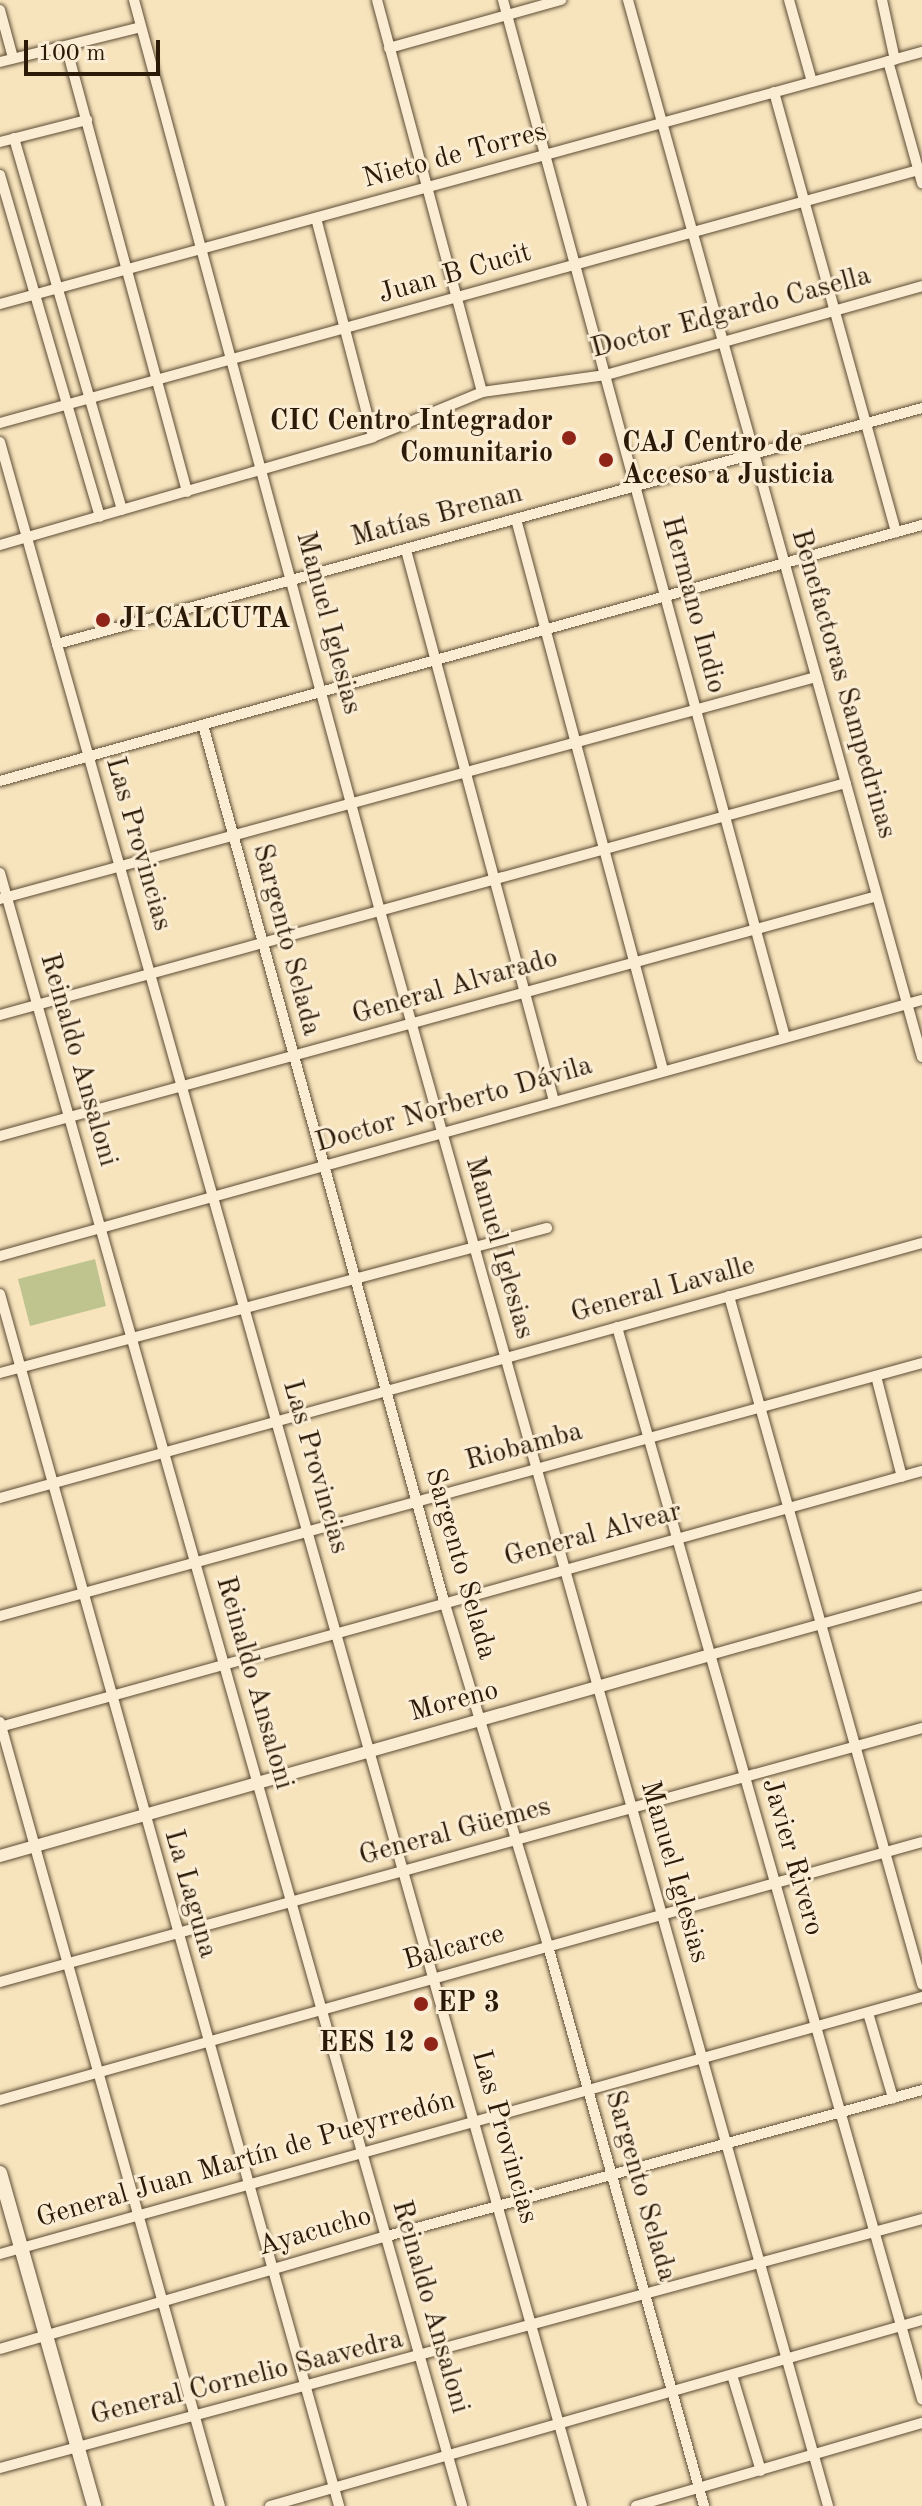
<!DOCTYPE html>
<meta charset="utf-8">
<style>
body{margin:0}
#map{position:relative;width:922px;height:2506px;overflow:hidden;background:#f7e4bd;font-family:"Old Standard TT",serif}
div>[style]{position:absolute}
.green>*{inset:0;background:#bfc48f}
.roads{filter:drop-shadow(0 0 2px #5e4c34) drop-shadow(0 0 2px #5e4c34)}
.minor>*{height:10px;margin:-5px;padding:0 5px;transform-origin:5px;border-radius:5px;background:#faedd4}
.tertiary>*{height:12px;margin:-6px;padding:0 6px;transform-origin:6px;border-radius:6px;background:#faedd4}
.secondary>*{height:14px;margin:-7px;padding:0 7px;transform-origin:7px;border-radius:7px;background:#faedd4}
.dots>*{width:22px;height:22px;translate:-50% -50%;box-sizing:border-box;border:4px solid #faedd4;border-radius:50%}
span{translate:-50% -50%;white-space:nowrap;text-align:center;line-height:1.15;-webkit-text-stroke:6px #faedd4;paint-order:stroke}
.street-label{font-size:28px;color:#2b1a07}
.poi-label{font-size:28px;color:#2b1a07;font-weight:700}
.right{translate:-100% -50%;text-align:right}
.left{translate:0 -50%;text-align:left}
.scale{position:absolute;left:24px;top:40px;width:136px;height:36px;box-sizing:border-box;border:4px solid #2b1a07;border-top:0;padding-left:10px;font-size:24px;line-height:28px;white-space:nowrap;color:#2b1a07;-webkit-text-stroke:6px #faedd4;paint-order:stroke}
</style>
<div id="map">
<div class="green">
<div style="clip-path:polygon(95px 1259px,106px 1306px,30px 1326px,18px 1279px)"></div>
</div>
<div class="roads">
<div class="minor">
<div style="left:134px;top:0;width:944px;rotate:74.89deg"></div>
<div style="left:380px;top:911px;width:1657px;rotate:74.31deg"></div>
<div style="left:377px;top:0;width:406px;rotate:75deg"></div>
<div style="left:503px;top:0;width:1075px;rotate:74.79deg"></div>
<div style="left:628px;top:0;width:1097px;rotate:74.46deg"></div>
<div style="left:789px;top:0;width:85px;rotate:74.3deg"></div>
<div style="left:882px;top:0;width:61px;rotate:77.8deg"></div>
<div style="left:0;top:10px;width:50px;rotate:74.8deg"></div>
<div style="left:66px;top:46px;width:462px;rotate:74.8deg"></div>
<div style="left:389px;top:48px;width:179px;rotate:-15.6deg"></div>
<div style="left:888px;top:61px;width:127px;rotate:74.4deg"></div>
<div style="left:0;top:62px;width:145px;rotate:-13.9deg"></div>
<div style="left:774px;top:92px;width:457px;rotate:74.5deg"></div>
<div style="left:14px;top:138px;width:387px;rotate:73.8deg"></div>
<div style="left:0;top:142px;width:90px;rotate:-14.2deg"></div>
<div style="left:0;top:175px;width:356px;rotate:73.7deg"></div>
<div style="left:316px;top:218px;width:226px;rotate:75.4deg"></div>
<div style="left:0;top:304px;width:956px;rotate:-15.29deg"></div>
<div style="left:0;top:423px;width:956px;rotate:-15.4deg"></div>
<div style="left:0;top:442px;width:2144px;rotate:74.25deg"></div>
<div style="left:516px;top:519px;width:570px;rotate:75.06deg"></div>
<div style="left:0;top:545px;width:388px;rotate:-16.1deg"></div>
<div style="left:373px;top:437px;width:118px;rotate:-22.4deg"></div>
<div style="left:482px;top:392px;width:125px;rotate:-7.8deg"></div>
<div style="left:606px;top:375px;width:328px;rotate:-15.7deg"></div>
<div style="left:406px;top:550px;width:571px;rotate:74.97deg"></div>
<div style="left:57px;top:644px;width:897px;rotate:-15.26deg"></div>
<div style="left:203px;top:725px;width:909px;rotate:74.62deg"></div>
<div style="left:444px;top:1601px;width:360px;rotate:73.2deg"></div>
<div style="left:548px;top:1946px;width:581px;rotate:74.43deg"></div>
<div style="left:0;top:781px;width:957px;rotate:-15.52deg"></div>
<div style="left:0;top:873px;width:1697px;rotate:74.2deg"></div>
<div style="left:0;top:899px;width:846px;rotate:-15.22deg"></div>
<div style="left:0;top:1015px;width:877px;rotate:-15.34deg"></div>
<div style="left:0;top:1136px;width:909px;rotate:-15.3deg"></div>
<div style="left:0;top:1256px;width:957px;rotate:-15.52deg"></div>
<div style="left:0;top:1294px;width:1259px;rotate:74.37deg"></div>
<div style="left:729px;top:1296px;width:715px;rotate:74.33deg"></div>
<div style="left:617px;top:1327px;width:1115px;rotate:74.12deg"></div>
<div style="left:0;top:1373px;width:566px;rotate:-14.85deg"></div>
<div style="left:876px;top:1376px;width:104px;rotate:75.6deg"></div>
<div style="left:0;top:1498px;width:957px;rotate:-15.46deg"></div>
<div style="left:0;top:1616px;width:956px;rotate:-15.34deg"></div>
<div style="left:710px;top:1655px;width:220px;rotate:-15.6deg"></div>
<div style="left:0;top:1722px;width:814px;rotate:74.33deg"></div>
<div style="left:0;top:1727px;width:957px;rotate:-15.52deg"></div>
<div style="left:0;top:1982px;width:956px;rotate:-15.4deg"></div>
<div style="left:868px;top:2013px;width:89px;rotate:73.6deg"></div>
<div style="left:0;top:2100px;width:957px;rotate:-15.63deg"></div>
<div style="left:0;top:2254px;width:957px;rotate:-15.58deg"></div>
<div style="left:0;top:2349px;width:400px;rotate:-16.3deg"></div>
<div style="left:384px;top:2237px;width:558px;rotate:-15.28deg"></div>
<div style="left:732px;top:2375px;width:100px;rotate:73.2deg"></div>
<div style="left:0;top:2468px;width:955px;rotate:-15.11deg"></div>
<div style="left:270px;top:2506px;width:678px;rotate:-15.92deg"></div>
<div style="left:636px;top:2506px;width:298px;rotate:-16.2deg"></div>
</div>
<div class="tertiary">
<div style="left:0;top:1856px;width:738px;rotate:-15.81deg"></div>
</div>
<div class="secondary">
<div style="left:0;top:2173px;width:346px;rotate:74.2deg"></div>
</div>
</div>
<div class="dots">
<div style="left:569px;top:438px;background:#8f2418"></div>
<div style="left:606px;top:460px;background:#8f2418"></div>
<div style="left:103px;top:620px;background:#8f2418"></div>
<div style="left:421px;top:2004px;background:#8f2418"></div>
<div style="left:431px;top:2044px;background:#8f2418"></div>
</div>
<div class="street-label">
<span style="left:455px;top:156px;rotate:-15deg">Nieto de Torres</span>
<span style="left:455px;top:274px;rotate:-16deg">Juan B Cucit</span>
<span style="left:731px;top:313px;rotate:-15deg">Doctor Edgardo Casella</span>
<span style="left:437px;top:516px;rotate:-15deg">Matías Brenan</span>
<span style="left:693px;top:605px;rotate:75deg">Hermano Indio</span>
<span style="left:328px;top:623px;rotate:75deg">Manuel Iglesias</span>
<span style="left:843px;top:684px;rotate:74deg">Benefactoras Sampedrinas</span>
<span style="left:138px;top:844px;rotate:74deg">Las Provincias</span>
<span style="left:286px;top:940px;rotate:75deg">Sargento Selada</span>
<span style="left:455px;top:987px;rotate:-16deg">General Alvarado</span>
<span style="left:78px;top:1060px;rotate:74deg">Reinaldo Ansaloni</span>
<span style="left:454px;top:1105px;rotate:-16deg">Doctor Norberto Dávila</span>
<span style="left:499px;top:1248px;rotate:74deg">Manuel Iglesias</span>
<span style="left:663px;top:1290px;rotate:-15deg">General Lavalle</span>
<span style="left:524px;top:1447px;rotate:-15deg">Riobamba</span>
<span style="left:315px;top:1467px;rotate:74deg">Las Provincias</span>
<span style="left:593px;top:1535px;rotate:-15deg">General Alvear</span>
<span style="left:460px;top:1564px;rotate:74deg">Sargento Selada</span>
<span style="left:254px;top:1683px;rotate:74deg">Reinaldo Ansaloni</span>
<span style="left:454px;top:1702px;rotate:-15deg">Moreno</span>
<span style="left:455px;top:1832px;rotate:-15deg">General Güemes</span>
<span style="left:792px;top:1857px;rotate:74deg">Javier Rivero</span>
<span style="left:674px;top:1872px;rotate:74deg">Manuel Iglesias</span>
<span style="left:190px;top:1894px;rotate:74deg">La Laguna</span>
<span style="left:454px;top:1948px;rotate:-16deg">Balcarce</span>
<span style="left:504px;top:2137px;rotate:74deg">Las Provincias</span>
<span style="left:246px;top:2160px;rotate:-16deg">General Juan Martín de Pueyrredón</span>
<span style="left:640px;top:2186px;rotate:74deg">Sargento Selada</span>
<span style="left:315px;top:2232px;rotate:-16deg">Ayacucho</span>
<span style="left:430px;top:2307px;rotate:74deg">Reinaldo Ansaloni</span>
<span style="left:247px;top:2378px;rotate:-14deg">General Cornelio Saavedra</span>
</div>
<div class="poi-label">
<span class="right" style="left:553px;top:438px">CIC Centro Integrador<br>Comunitario</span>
<span class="left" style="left:622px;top:460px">CAJ Centro de<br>Acceso a Justicia</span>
<span class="left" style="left:119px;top:620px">JI CALCUTA</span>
<span class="left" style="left:437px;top:2004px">EP 3</span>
<span class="right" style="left:415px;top:2044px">EES 12</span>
</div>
<div class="scale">100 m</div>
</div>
